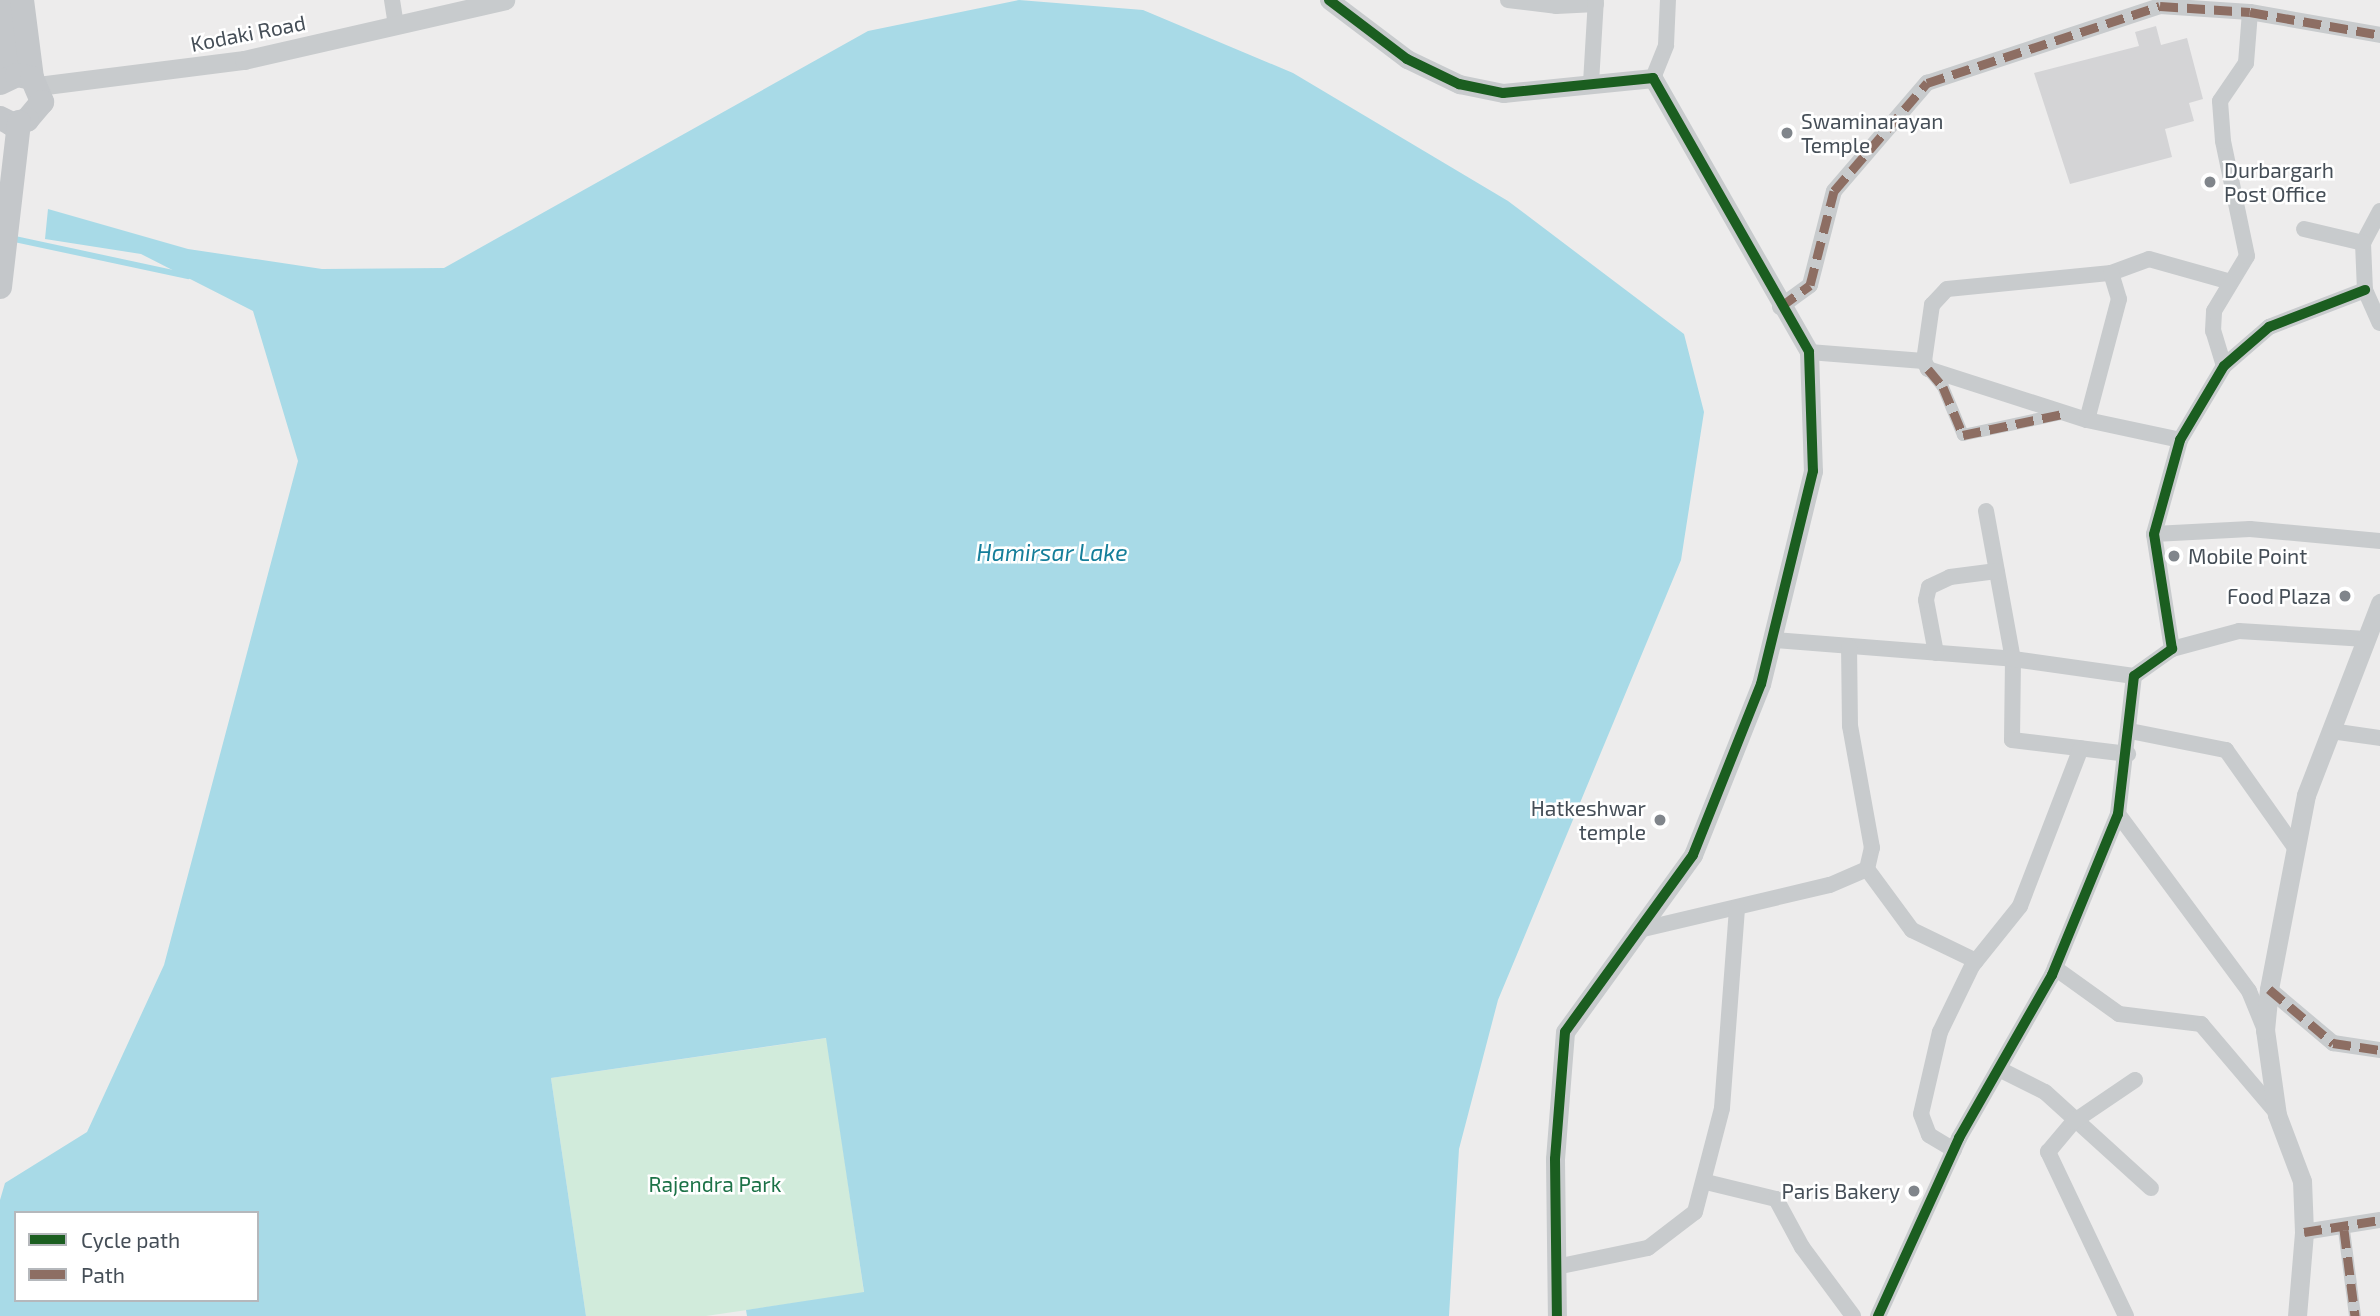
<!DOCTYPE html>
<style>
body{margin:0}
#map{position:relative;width:2380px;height:1316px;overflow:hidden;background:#edecec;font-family:"Exo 2",sans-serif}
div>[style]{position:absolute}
.green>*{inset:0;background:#d1ebdb}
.water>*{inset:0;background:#a8dae7}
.stream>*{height:6px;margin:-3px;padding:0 3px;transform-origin:3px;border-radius:3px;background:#a8dae7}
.building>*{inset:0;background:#d4d4d6}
.pedestrian>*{height:12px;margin:-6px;padding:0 6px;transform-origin:6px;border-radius:6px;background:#c8cbcd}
.minor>*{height:16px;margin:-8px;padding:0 8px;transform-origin:8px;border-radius:8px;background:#c8cbcd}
.tertiary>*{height:19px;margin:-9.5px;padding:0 9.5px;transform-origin:9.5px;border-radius:9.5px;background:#c8cbcd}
.primary>*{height:24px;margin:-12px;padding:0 12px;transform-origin:12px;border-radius:12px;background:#c4c7ca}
.quiet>*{height:9px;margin-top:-4.5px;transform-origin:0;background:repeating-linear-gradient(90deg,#8d6e63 0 18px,transparent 0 27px)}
.cycleway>*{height:10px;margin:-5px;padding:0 5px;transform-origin:5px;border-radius:5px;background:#1b5e20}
.dots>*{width:19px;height:19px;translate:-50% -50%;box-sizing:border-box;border:4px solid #fff;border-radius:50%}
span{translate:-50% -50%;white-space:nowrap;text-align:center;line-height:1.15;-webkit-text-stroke:5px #fff;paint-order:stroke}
.street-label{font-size:21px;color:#454e57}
.poi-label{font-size:21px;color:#454e57}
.left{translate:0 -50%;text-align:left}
.right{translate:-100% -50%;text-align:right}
.park-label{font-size:21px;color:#1c7247}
.water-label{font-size:23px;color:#157e9a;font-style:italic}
.legend{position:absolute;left:14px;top:1211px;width:245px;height:91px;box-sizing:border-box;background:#fff;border:2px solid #b5b8bc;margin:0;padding:9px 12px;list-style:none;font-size:21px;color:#454e57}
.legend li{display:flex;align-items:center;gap:14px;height:35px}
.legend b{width:35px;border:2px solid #b5b8bc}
</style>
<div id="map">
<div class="green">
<div style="clip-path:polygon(827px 1038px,864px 1293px,706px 1316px,586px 1316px,551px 1078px)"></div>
</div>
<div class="water">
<div style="clip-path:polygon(evenodd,1019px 0,1143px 10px,1293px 73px,1508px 201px,1684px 334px,1704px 412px,1681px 560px,1498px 1000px,1459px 1149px,1449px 1316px,747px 1316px,746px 1310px,864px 1292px,826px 1038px,551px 1078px,586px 1316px,0 1316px,0 1200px,5px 1183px,87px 1132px,164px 965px,298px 461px,253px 311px,141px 254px,45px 239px,48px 209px,188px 249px,322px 269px,444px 268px,868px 31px,1019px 0,16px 1213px,257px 1213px,257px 1300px,16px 1300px,16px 1213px)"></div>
</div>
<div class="stream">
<div style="left:10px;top:238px;width:182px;rotate:12.1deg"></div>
</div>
<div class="building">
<div style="clip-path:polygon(2156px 26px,2161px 45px,2187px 38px,2203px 99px,2189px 103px,2194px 121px,2165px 129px,2172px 157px,2070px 184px,2034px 73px,2139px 46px,2135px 32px)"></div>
</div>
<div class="pedestrian">
<div style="left:1928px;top:369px;width:23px;rotate:50deg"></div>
<div style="left:1943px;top:387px;width:52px;rotate:67.4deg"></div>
<div style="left:1963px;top:435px;width:105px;rotate:-12.1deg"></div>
<div style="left:2344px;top:1230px;width:87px;rotate:82.7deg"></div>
</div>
<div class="minor">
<div style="left:392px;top:0;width:25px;rotate:81deg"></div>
<div style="left:1508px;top:0;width:48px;rotate:7.1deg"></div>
<div style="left:1556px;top:6px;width:40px;rotate:-2.9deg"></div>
<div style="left:1653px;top:78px;width:35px;rotate:-68deg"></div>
<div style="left:1666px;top:45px;width:45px;rotate:-87.5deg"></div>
<div style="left:1591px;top:83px;width:83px;rotate:-86.6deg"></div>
<div style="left:2380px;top:211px;width:36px;rotate:118deg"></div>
<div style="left:2363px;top:243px;width:47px;rotate:87.6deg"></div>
<div style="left:2365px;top:290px;width:36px;rotate:66deg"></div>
<div style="left:2304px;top:229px;width:61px;rotate:13.3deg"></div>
<div style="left:1780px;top:307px;width:37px;rotate:-36deg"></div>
<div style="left:1810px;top:285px;width:97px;rotate:-75.7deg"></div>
<div style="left:1834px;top:191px;width:143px;rotate:-49.3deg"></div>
<div style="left:1927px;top:83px;width:245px;rotate:-18.3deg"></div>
<div style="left:2160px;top:6px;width:90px;rotate:3.8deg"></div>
<div style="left:2250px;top:12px;width:132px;rotate:10deg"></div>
<div style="left:1809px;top:352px;width:115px;rotate:4.5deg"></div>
<div style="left:1924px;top:361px;width:9px;rotate:63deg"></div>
<div style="left:1928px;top:369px;width:167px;rotate:17.8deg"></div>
<div style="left:2087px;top:420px;width:95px;rotate:12.1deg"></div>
<div style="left:1924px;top:361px;width:57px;rotate:-81.9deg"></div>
<div style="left:1932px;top:305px;width:22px;rotate:-47deg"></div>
<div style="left:1947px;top:289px;width:165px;rotate:-5.6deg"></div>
<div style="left:2111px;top:273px;width:40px;rotate:-20.2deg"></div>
<div style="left:2149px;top:259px;width:85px;rotate:15.7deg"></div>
<div style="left:2224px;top:366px;width:37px;rotate:-107deg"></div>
<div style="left:2213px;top:331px;width:20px;rotate:-87deg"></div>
<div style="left:2214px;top:311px;width:64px;rotate:-59deg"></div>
<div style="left:2247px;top:256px;width:117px;rotate:-101.8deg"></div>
<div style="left:2223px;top:141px;width:40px;rotate:-94.3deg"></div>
<div style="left:2220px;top:101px;width:46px;rotate:-55.6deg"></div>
<div style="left:2246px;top:63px;width:51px;rotate:-85.5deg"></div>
<div style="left:2087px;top:420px;width:125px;rotate:-75.2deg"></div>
<div style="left:2119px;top:299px;width:27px;rotate:-107deg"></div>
<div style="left:1986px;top:511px;width:150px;rotate:79.7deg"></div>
<div style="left:2013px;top:659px;width:81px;rotate:90.7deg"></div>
<div style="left:2012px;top:740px;width:117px;rotate:6.9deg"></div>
<div style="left:2154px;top:534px;width:96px;rotate:-3deg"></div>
<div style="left:2250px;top:529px;width:131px;rotate:5.3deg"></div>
<div style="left:1774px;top:640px;width:240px;rotate:4.5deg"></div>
<div style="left:2013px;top:659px;width:122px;rotate:8deg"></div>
<div style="left:2172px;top:649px;width:69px;rotate:-15deg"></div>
<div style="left:2239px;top:631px;width:127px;rotate:3.6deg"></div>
<div style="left:1936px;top:653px;width:54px;rotate:-100.7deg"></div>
<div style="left:1926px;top:600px;width:13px;rotate:-77deg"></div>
<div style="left:1929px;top:587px;width:23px;rotate:-25deg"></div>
<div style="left:1950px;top:577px;width:47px;rotate:-7.3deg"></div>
<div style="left:2130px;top:731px;width:98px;rotate:11.2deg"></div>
<div style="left:2226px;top:750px;width:121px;rotate:54.7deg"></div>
<div style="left:2331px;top:731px;width:49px;rotate:8.1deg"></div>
<div style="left:2118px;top:814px;width:220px;rotate:53.5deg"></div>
<div style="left:2249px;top:991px;width:42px;rotate:67.7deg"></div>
<div style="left:1867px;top:869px;width:76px;rotate:53.6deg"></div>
<div style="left:1912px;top:930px;width:71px;rotate:25.8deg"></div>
<div style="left:1639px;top:930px;width:196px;rotate:-13.3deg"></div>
<div style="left:1830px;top:885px;width:40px;rotate:-23.4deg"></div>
<div style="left:1867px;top:869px;width:22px;rotate:-77deg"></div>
<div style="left:1872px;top:848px;width:124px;rotate:-100.2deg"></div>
<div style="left:1850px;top:726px;width:79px;rotate:-90.7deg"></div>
<div style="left:2055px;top:968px;width:79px;rotate:35.7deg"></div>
<div style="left:2119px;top:1014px;width:83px;rotate:7deg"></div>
<div style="left:2201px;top:1024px;width:116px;rotate:49.6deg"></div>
<div style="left:2269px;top:989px;width:84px;rotate:40.2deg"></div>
<div style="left:2333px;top:1043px;width:48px;rotate:8.5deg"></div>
<div style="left:1999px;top:1069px;width:51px;rotate:26.6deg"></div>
<div style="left:2045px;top:1092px;width:143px;rotate:42.2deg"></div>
<div style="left:1954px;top:1150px;width:29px;rotate:-149deg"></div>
<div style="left:1929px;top:1135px;width:22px;rotate:-111deg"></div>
<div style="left:1921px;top:1114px;width:84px;rotate:-77deg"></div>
<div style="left:1940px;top:1032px;width:73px;rotate:-64.1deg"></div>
<div style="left:1972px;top:966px;width:77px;rotate:-51.3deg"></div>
<div style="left:2020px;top:906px;width:169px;rotate:-68.9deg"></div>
<div style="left:1706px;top:1182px;width:72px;rotate:13.7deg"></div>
<div style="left:1776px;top:1199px;width:55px;rotate:61.6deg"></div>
<div style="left:1802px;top:1247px;width:86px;rotate:53.5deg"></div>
<div style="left:2304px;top:1232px;width:77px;rotate:-9deg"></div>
<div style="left:1556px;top:1267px;width:94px;rotate:-11.7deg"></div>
<div style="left:1648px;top:1248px;width:59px;rotate:-37.5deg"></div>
<div style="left:1695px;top:1212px;width:107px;rotate:-75.4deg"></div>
<div style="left:1722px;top:1108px;width:200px;rotate:-85.7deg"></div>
<div style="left:1878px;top:1316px;width:196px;rotate:-65.5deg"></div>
<div style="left:1959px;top:1138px;width:188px;rotate:-60.3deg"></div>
<div style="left:2052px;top:975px;width:174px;rotate:-67.7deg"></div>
<div style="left:2118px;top:814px;width:139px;rotate:-83.4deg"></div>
<div style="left:2134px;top:676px;width:47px;rotate:-35.4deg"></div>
<div style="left:2172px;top:649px;width:116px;rotate:-98.9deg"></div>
<div style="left:2154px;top:534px;width:98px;rotate:-74.5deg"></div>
<div style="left:2180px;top:440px;width:86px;rotate:-59.3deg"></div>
<div style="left:2224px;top:366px;width:60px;rotate:-40.9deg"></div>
<div style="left:2269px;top:327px;width:103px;rotate:-21.1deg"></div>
<div style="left:2126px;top:1316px;width:182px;rotate:-115.4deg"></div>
<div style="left:2048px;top:1152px;width:39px;rotate:-50deg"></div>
<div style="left:2073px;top:1122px;width:75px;rotate:-34.1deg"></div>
</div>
<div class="tertiary">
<div style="left:1329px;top:0;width:98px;rotate:37.1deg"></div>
<div style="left:1407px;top:59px;width:58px;rotate:25.7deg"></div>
<div style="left:1459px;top:84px;width:45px;rotate:11.6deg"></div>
<div style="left:1503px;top:93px;width:151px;rotate:-5.7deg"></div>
<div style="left:1653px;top:78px;width:315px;rotate:60.3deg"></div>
<div style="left:1809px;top:352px;width:119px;rotate:88.1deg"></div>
<div style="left:1813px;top:471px;width:219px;rotate:103.7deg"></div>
<div style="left:1761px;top:684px;width:184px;rotate:111.7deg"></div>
<div style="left:1693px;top:855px;width:218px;rotate:125.9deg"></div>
<div style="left:1565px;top:1032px;width:127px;rotate:94.5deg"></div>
<div style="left:1555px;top:1159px;width:157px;rotate:89.3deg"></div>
<div style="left:38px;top:86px;width:208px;rotate:-7.2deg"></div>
<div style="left:244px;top:60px;width:268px;rotate:-12.9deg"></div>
<div style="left:2297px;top:1316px;width:84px;rotate:-85.2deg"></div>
<div style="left:2304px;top:1232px;width:51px;rotate:-92.2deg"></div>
<div style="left:2302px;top:1181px;width:71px;rotate:-110.7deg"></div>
<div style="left:2277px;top:1115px;width:86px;rotate:-98deg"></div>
<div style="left:2265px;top:1030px;width:41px;rotate:-84.4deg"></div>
<div style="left:2269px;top:989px;width:197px;rotate:-79.2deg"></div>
<div style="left:2306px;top:795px;width:206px;rotate:-68.9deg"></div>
</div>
<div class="primary">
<div style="left:2px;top:0;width:76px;rotate:85.5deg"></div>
<div style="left:22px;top:0;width:79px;rotate:82.7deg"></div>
<div style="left:0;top:83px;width:19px;rotate:-25deg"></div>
<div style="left:17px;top:75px;width:15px;rotate:11deg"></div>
<div style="left:32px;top:78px;width:26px;rotate:67deg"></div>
<div style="left:42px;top:102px;width:23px;rotate:130deg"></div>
<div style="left:27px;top:120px;width:16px;rotate:165deg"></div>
<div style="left:12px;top:124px;width:13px;rotate:-153deg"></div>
<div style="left:0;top:287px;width:166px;rotate:-83.4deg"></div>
</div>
<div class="quiet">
<div style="left:1780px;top:307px;width:37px;rotate:-36deg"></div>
<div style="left:1810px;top:285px;width:97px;rotate:-75.7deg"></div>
<div style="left:1834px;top:191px;width:143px;rotate:-49.3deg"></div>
<div style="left:1927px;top:83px;width:245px;rotate:-18.3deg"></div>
<div style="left:2160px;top:6px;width:90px;rotate:3.8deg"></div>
<div style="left:2250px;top:12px;width:132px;rotate:10deg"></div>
<div style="left:1928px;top:369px;width:23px;rotate:50deg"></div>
<div style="left:1943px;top:387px;width:52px;rotate:67.4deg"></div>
<div style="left:1963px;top:435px;width:106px;rotate:-11.9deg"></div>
<div style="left:2269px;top:989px;width:84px;rotate:40.2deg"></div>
<div style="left:2333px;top:1043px;width:48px;rotate:8.5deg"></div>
<div style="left:2344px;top:1230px;width:87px;rotate:82.7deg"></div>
<div style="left:2304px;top:1232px;width:77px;rotate:-9deg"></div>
</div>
<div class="cycleway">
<div style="left:1329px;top:0;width:98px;rotate:37.1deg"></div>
<div style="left:1407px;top:59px;width:58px;rotate:25.7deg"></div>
<div style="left:1459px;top:84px;width:45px;rotate:11.6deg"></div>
<div style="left:1503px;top:93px;width:151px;rotate:-5.7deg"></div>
<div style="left:1653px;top:78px;width:315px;rotate:60.3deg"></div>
<div style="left:1809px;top:352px;width:119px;rotate:88.1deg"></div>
<div style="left:1813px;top:471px;width:219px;rotate:103.7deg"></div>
<div style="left:1761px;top:684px;width:184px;rotate:111.7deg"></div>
<div style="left:1693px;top:855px;width:218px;rotate:125.9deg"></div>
<div style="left:1565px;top:1032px;width:127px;rotate:94.5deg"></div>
<div style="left:1555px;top:1159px;width:157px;rotate:89.3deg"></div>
<div style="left:1878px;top:1316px;width:196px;rotate:-65.5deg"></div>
<div style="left:1959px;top:1138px;width:188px;rotate:-60.3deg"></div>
<div style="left:2052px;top:975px;width:174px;rotate:-67.7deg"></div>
<div style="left:2118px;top:814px;width:139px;rotate:-83.4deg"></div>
<div style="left:2134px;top:676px;width:47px;rotate:-35.4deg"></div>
<div style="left:2172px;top:649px;width:116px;rotate:-98.9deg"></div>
<div style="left:2154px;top:534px;width:98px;rotate:-74.5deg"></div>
<div style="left:2180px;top:440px;width:86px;rotate:-59.3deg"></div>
<div style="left:2224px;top:366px;width:60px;rotate:-40.9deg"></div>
<div style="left:2269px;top:327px;width:103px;rotate:-21.1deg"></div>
</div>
<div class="dots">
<div style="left:1787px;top:133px;background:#80858b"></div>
<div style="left:2210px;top:182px;background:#80858b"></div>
<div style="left:2174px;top:556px;background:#80858b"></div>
<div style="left:2345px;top:596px;background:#80858b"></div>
<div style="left:1660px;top:820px;background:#80858b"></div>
<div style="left:1914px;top:1191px;background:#80858b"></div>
</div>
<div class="street-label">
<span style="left:248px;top:33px;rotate:-11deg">Kodaki Road</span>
</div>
<div class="poi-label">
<span class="left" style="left:1801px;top:133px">Swaminarayan<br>Temple</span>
<span class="left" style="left:2224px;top:182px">Durbargarh<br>Post Office</span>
<span class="left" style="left:2188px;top:556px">Mobile Point</span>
<span class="right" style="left:2331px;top:596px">Food Plaza</span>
<span class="right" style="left:1646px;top:820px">Hatkeshwar<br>temple</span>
<span class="right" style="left:1900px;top:1191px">Paris Bakery</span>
</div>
<div class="park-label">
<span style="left:715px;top:1184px">Rajendra Park</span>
</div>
<div class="water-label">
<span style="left:1052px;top:552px">Hamirsar Lake</span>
</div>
<ul class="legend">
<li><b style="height:9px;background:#1b5e20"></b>Cycle path</li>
<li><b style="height:9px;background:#8d6e63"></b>Path</li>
</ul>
</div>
